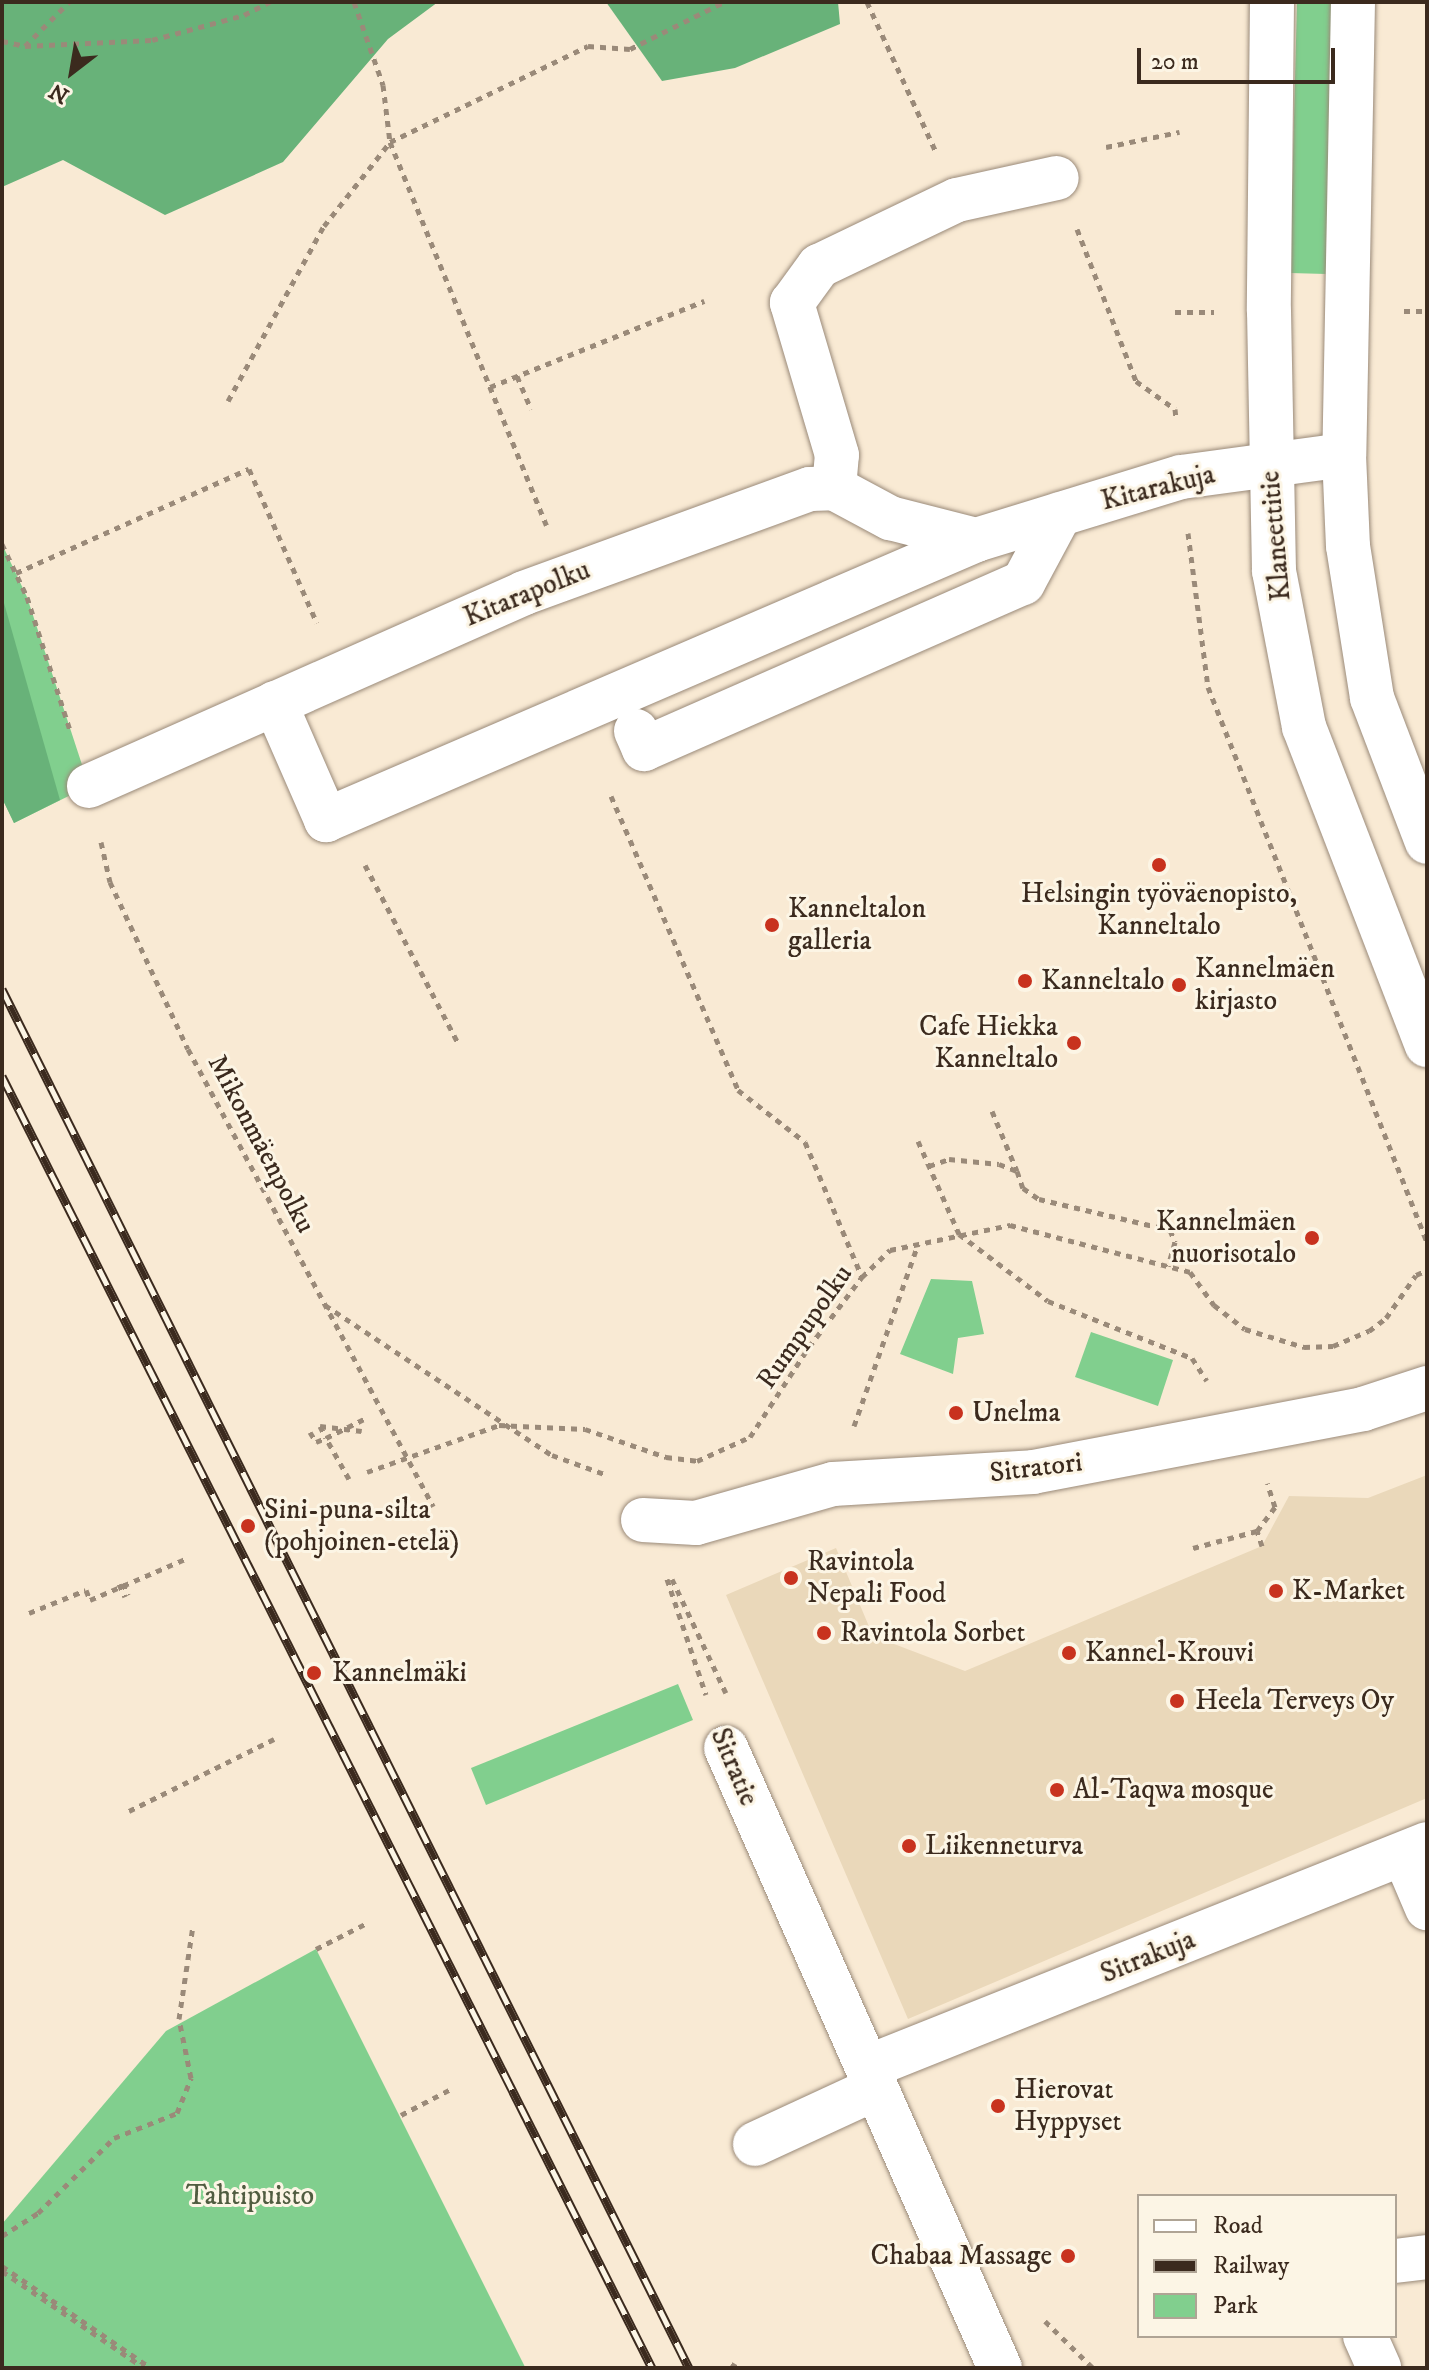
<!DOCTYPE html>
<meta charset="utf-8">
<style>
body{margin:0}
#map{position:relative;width:1429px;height:2370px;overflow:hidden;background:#f9ead4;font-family:"IM FELL DW Pica",serif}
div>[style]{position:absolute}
.built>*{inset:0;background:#ead8ba}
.green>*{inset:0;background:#81cf8e}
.forest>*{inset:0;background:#68b279}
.path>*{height:5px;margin-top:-2.5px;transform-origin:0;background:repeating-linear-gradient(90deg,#9a8a79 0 6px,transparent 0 12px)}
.roads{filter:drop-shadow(0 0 2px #9a8a79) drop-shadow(0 0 2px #9a8a79)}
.minor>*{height:44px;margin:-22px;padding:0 22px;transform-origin:22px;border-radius:22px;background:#fff}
.rail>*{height:9px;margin-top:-4.5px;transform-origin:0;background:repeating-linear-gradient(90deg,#fcf5e5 0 18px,#3b2a1e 0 36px);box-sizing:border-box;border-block:2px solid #3b2a1e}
.path-bridge>*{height:5px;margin-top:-2.5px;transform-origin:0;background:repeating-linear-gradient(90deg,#9a8a79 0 6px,transparent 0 12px)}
.dots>*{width:22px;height:22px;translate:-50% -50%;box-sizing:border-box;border:4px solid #fcf5e5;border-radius:50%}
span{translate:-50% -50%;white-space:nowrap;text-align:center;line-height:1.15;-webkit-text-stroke:6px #fcf5e5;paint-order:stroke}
.street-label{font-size:28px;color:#3b2a1e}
.poi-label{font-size:28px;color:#3b2a1e}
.left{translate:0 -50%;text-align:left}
.right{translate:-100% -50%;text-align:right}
.park-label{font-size:28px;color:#505c40}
.frame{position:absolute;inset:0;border:4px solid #3b2a1e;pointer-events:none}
.legend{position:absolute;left:1137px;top:2194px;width:260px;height:144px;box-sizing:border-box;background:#fcf5e5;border:2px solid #afa495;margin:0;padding:10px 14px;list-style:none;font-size:24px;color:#3b2a1e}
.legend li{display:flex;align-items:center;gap:16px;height:40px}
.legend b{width:40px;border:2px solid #afa495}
.north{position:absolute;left:32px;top:32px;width:80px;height:80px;-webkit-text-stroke:6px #fcf5e5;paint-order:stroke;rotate:211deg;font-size:22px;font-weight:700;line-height:32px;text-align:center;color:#3b2a1e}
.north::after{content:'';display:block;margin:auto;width:28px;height:36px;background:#3b2a1e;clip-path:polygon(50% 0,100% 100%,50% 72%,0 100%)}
.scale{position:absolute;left:1137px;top:48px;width:198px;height:36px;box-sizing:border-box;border:4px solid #3b2a1e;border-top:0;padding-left:10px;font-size:24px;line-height:28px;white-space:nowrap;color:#3b2a1e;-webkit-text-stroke:6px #fcf5e5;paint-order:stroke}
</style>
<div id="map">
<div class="built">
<div style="clip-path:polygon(1427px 1475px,1427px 1798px,908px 2019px,726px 1595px,836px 1548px,873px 1636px,965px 1671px,1262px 1546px,1289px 1496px,1368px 1498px)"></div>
</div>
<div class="green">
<div style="clip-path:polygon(1297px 2px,1333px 2px,1326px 274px,1290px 273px)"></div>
<div style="clip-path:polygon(2px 544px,27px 597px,89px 786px,14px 823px,2px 798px)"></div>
<div style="clip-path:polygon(931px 1279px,972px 1281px,984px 1334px,958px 1338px,953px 1374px,900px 1354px)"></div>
<div style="clip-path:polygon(1091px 1332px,1173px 1360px,1158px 1406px,1075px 1377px)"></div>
<div style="clip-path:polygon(678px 1684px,693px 1720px,486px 1805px,471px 1768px)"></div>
<div style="clip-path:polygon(316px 1949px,525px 2367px,2px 2368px,2px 2224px,166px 2031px)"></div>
</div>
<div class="forest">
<div style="clip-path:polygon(2px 2px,438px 2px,388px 39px,283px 162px,165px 215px,63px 160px,2px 187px)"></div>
<div style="clip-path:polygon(606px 2px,838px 2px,840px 24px,735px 68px,662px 81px)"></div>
<div style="clip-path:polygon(2px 596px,60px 800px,14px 823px,2px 798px)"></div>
</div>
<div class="path">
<div style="left:354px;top:2px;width:88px;rotate:70.7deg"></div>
<div style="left:383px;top:85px;width:57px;rotate:83deg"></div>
<div style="left:390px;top:142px;width:414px;rotate:67.8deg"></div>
<div style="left:867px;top:2px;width:163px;rotate:65.3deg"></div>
<div style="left:2px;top:41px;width:24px;rotate:12deg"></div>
<div style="left:25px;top:46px;width:127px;rotate:-2.7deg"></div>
<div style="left:152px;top:40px;width:95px;rotate:-15.2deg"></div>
<div style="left:244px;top:15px;width:29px;rotate:-27deg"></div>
<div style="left:25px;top:46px;width:62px;rotate:-45deg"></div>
<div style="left:1106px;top:147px;width:75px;rotate:-11.6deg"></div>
<div style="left:1077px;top:229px;width:163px;rotate:68.8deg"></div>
<div style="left:1136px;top:381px;width:48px;rotate:35.7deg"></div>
<div style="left:1175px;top:409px;width:10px;rotate:84deg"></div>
<div style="left:1404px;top:311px;width:23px"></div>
<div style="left:1175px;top:312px;width:39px"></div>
<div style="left:517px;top:376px;width:36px;rotate:67deg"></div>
<div style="left:490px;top:387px;width:231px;rotate:-21.9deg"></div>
<div style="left:228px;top:401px;width:200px;rotate:-61.3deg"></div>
<div style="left:324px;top:226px;width:107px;rotate:-51.8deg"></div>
<div style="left:390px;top:142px;width:220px;rotate:-25.9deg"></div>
<div style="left:588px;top:46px;width:42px;rotate:4.1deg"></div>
<div style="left:630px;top:49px;width:105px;rotate:-26.6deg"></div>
<div style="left:1188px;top:533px;width:155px;rotate:82.6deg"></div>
<div style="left:1208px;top:687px;width:597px;rotate:68.47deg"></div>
<div style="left:2px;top:544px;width:59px;rotate:64.7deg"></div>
<div style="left:27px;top:597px;width:143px;rotate:72.1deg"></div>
<div style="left:16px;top:573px;width:255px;rotate:-24.1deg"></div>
<div style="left:249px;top:469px;width:168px;rotate:66.2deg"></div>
<div style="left:611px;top:796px;width:320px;rotate:66.6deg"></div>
<div style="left:738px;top:1090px;width:85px;rotate:37.8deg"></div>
<div style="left:805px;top:1142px;width:147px;rotate:67.1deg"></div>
<div style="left:101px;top:842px;width:41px;rotate:77.3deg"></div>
<div style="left:110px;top:882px;width:184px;rotate:65deg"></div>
<div style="left:188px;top:1049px;width:519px;rotate:61.8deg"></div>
<div style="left:365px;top:865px;width:199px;rotate:62.4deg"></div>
<div style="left:992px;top:1111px;width:65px;rotate:67.4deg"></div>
<div style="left:918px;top:1141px;width:102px;rotate:66.2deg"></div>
<div style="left:959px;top:1234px;width:111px;rotate:37deg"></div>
<div style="left:1048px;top:1301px;width:155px;rotate:21.6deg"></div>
<div style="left:1192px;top:1358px;width:27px;rotate:57deg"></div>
<div style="left:929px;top:1166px;width:21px;rotate:-19deg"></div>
<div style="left:949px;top:1159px;width:50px;rotate:5.7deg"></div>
<div style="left:999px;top:1164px;width:19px;rotate:21deg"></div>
<div style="left:1017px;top:1171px;width:18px;rotate:71deg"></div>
<div style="left:1023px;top:1188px;width:19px;rotate:35deg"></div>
<div style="left:1039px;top:1199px;width:135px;rotate:13.3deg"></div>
<div style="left:1170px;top:1230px;width:13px;rotate:67deg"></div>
<div style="left:1175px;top:1242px;width:25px;rotate:106deg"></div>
<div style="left:325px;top:1305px;width:272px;rotate:33.5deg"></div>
<div style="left:552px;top:1455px;width:59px;rotate:20deg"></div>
<div style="left:809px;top:1347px;width:88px;rotate:-52.9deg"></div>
<div style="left:862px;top:1277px;width:39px;rotate:-44deg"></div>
<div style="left:890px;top:1250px;width:123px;rotate:-11.8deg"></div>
<div style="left:1010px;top:1225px;width:186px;rotate:14.6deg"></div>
<div style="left:1190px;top:1272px;width:41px;rotate:54deg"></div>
<div style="left:1214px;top:1305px;width:39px;rotate:38deg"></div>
<div style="left:1245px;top:1329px;width:62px;rotate:17deg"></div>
<div style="left:1304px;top:1347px;width:29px;rotate:-2deg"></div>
<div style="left:1333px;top:1346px;width:39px;rotate:-23deg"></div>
<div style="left:1369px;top:1331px;width:21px;rotate:-37deg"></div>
<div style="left:1386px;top:1318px;width:52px;rotate:-55.1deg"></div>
<div style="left:1416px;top:1275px;width:12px;rotate:-24deg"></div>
<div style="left:320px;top:1426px;width:42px;rotate:6.8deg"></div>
<div style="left:854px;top:1426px;width:193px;rotate:-70.6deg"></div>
<div style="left:310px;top:1432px;width:12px;rotate:59deg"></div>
<div style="left:316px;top:1442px;width:11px;rotate:-22deg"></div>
<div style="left:1262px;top:1546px;width:16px;rotate:-108deg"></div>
<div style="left:1257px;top:1531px;width:30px;rotate:-53deg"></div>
<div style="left:1275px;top:1507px;width:25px;rotate:-108deg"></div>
<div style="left:1193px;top:1548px;width:66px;rotate:-14.9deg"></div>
<div style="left:667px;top:1579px;width:122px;rotate:71.4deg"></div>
<div style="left:672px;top:1579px;width:126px;rotate:64.7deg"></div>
<div style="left:29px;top:1613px;width:61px;rotate:-22deg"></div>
<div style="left:86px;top:1590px;width:11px;rotate:68deg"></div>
<div style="left:90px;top:1600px;width:103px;rotate:-23.3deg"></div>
<div style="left:129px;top:1811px;width:162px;rotate:-26.4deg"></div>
<div style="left:316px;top:1949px;width:57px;rotate:-27deg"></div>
<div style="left:401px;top:2115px;width:56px;rotate:-27.5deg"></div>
<div style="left:2px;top:2236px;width:43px;rotate:-32.6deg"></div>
<div style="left:38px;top:2213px;width:107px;rotate:-44.6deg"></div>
<div style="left:114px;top:2138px;width:68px;rotate:-21.6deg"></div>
<div style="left:177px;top:2113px;width:38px;rotate:-68deg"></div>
<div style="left:191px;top:2078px;width:60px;rotate:-101.5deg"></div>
<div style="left:179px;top:2019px;width:95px;rotate:-81.5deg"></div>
<div style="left:2px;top:2266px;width:181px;rotate:34.4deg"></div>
<div style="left:2px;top:2271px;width:172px;rotate:34.3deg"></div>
<div style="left:1045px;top:2321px;width:67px;rotate:44.4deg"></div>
<div style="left:731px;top:2364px;width:8px;rotate:30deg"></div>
</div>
<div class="roads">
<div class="minor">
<div style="left:1272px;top:2px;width:309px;rotate:90.6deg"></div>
<div style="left:1269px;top:311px;width:260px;rotate:88.9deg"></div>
<div style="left:1274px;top:571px;width:159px;rotate:79.1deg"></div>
<div style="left:1304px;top:727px;width:341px;rotate:68.9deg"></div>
<div style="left:1353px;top:2px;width:453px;rotate:91.1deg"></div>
<div style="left:1344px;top:455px;width:91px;rotate:87.5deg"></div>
<div style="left:1348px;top:546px;width:154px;rotate:81deg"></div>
<div style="left:1372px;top:698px;width:154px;rotate:69.1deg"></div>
<div style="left:834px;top:488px;width:33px;rotate:-85deg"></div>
<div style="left:837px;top:455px;width:159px;rotate:-106.5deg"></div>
<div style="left:792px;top:303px;width:46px;rotate:-53.9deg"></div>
<div style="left:819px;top:266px;width:153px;rotate:-25.6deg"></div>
<div style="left:957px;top:200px;width:102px;rotate:-12.4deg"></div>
<div style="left:275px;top:703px;width:128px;rotate:66.4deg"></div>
<div style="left:326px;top:820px;width:708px;rotate:-23.3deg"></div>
<div style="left:976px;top:540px;width:214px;rotate:-17.1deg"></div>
<div style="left:1181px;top:477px;width:164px;rotate:-7.7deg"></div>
<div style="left:636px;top:731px;width:20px;rotate:66deg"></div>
<div style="left:644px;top:749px;width:414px;rotate:-23.7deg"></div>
<div style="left:1023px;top:583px;width:78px;rotate:-61.8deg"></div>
<div style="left:89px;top:786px;width:476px;rotate:-23.9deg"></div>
<div style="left:524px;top:593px;width:304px;rotate:-20deg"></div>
<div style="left:810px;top:489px;width:24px;rotate:-2deg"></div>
<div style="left:834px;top:488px;width:64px;rotate:28.2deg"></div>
<div style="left:890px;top:518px;width:89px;rotate:14.3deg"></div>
<div style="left:643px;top:1520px;width:53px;rotate:3.2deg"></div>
<div style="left:696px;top:1523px;width:142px;rotate:-15.9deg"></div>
<div style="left:833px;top:1484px;width:200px;rotate:-3.4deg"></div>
<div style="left:1033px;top:1472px;width:336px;rotate:-10.8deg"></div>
<div style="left:1363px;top:1409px;width:67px;rotate:-18.2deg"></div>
<div style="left:726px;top:1748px;width:678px;rotate:66.16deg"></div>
<div style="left:1404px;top:1854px;width:59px;rotate:66.9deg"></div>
<div style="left:868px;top:2067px;width:602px;rotate:-21.75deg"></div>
<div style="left:755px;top:2144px;width:133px;rotate:-24.8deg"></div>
<div style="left:1395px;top:2261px;width:32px;rotate:-7deg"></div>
<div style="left:1365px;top:2336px;width:35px;rotate:66deg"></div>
</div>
</div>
<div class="rail">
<div style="left:2px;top:989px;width:1541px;rotate:63.52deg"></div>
<div style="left:2px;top:1076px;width:1446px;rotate:63.29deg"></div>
</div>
<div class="path-bridge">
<div style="left:320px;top:1426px;width:13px;rotate:63deg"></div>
<div style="left:367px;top:1472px;width:140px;rotate:-19.6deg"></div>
<div style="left:499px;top:1425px;width:86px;rotate:2.7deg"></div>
<div style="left:585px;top:1429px;width:86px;rotate:19.1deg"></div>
<div style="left:666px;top:1457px;width:31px;rotate:7deg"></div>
<div style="left:697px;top:1461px;width:58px;rotate:-24.4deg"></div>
<div style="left:750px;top:1437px;width:108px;rotate:-56.8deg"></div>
<div style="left:349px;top:1479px;width:47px;rotate:-119.3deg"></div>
<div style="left:326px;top:1438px;width:42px;rotate:-26.6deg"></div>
<div style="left:123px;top:1583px;width:13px;rotate:67deg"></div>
<div style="left:119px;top:1584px;width:14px;rotate:65deg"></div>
</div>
<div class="dots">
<div style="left:1159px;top:865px;background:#c8321e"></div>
<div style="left:772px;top:925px;background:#c8321e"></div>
<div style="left:1025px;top:981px;background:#c8321e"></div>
<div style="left:1179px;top:985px;background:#c8321e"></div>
<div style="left:1074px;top:1043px;background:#c8321e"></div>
<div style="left:1312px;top:1238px;background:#c8321e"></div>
<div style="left:956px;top:1413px;background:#c8321e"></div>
<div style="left:248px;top:1526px;background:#c8321e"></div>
<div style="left:791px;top:1578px;background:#c8321e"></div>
<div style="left:1276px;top:1591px;background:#c8321e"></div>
<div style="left:824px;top:1633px;background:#c8321e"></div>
<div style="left:1069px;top:1653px;background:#c8321e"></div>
<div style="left:314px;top:1673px;background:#c8321e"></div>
<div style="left:1177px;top:1701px;background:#c8321e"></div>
<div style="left:1057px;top:1790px;background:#c8321e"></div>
<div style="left:909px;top:1846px;background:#c8321e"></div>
<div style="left:998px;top:2106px;background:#c8321e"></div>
<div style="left:1068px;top:2256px;background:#c8321e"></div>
</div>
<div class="street-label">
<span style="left:1158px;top:488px;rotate:-14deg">Kitarakuja</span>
<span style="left:1276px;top:536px;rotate:-95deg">Klaneettitie</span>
<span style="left:527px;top:594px;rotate:-22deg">Kitarapolku</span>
<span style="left:261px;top:1144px;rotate:62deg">Mikonmäenpolku</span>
<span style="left:805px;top:1327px;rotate:-55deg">Rumpupolku</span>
<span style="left:1036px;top:1468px;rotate:-7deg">Sitratori</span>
<span style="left:734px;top:1767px;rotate:67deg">Sitratie</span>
<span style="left:1148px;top:1957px;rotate:-22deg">Sitrakuja</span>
</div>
<div class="poi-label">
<span style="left:1159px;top:910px">Helsingin työväenopisto,<br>Kanneltalo</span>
<span class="left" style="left:788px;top:925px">Kanneltalon<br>galleria</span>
<span class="left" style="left:1195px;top:985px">Kannelmäen<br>kirjasto</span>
<span class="left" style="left:1041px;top:981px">Kanneltalo</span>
<span class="right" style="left:1058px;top:1043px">Cafe Hiekka<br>Kanneltalo</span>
<span class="right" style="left:1296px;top:1238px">Kannelmäen<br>nuorisotalo</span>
<span class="left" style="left:972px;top:1413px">Unelma</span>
<span class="left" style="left:264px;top:1526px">Sini-puna-silta<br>(pohjoinen-etelä)</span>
<span class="left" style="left:807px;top:1578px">Ravintola<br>Nepali Food</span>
<span class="left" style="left:1292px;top:1591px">K-Market</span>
<span class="left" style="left:840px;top:1633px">Ravintola Sorbet</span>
<span class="left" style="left:1085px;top:1653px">Kannel-Krouvi</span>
<span class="left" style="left:332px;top:1673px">Kannelmäki</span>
<span class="left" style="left:1195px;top:1701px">Heela Terveys Oy</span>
<span class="left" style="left:1073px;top:1790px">Al-Taqwa mosque</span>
<span class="left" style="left:925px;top:1846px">Liikenneturva</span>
<span class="left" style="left:1014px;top:2106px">Hierovat<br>Hyppyset</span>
<span class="right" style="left:1052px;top:2256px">Chabaa Massage</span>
</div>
<div class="park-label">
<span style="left:250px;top:2196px">Tahtipuisto</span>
</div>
<div class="frame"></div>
<ul class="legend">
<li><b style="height:10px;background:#fff"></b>Road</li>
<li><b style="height:10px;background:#3b2a1e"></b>Railway</li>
<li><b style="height:22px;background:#81cf8e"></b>Park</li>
</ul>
<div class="north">N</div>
<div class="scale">20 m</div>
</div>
